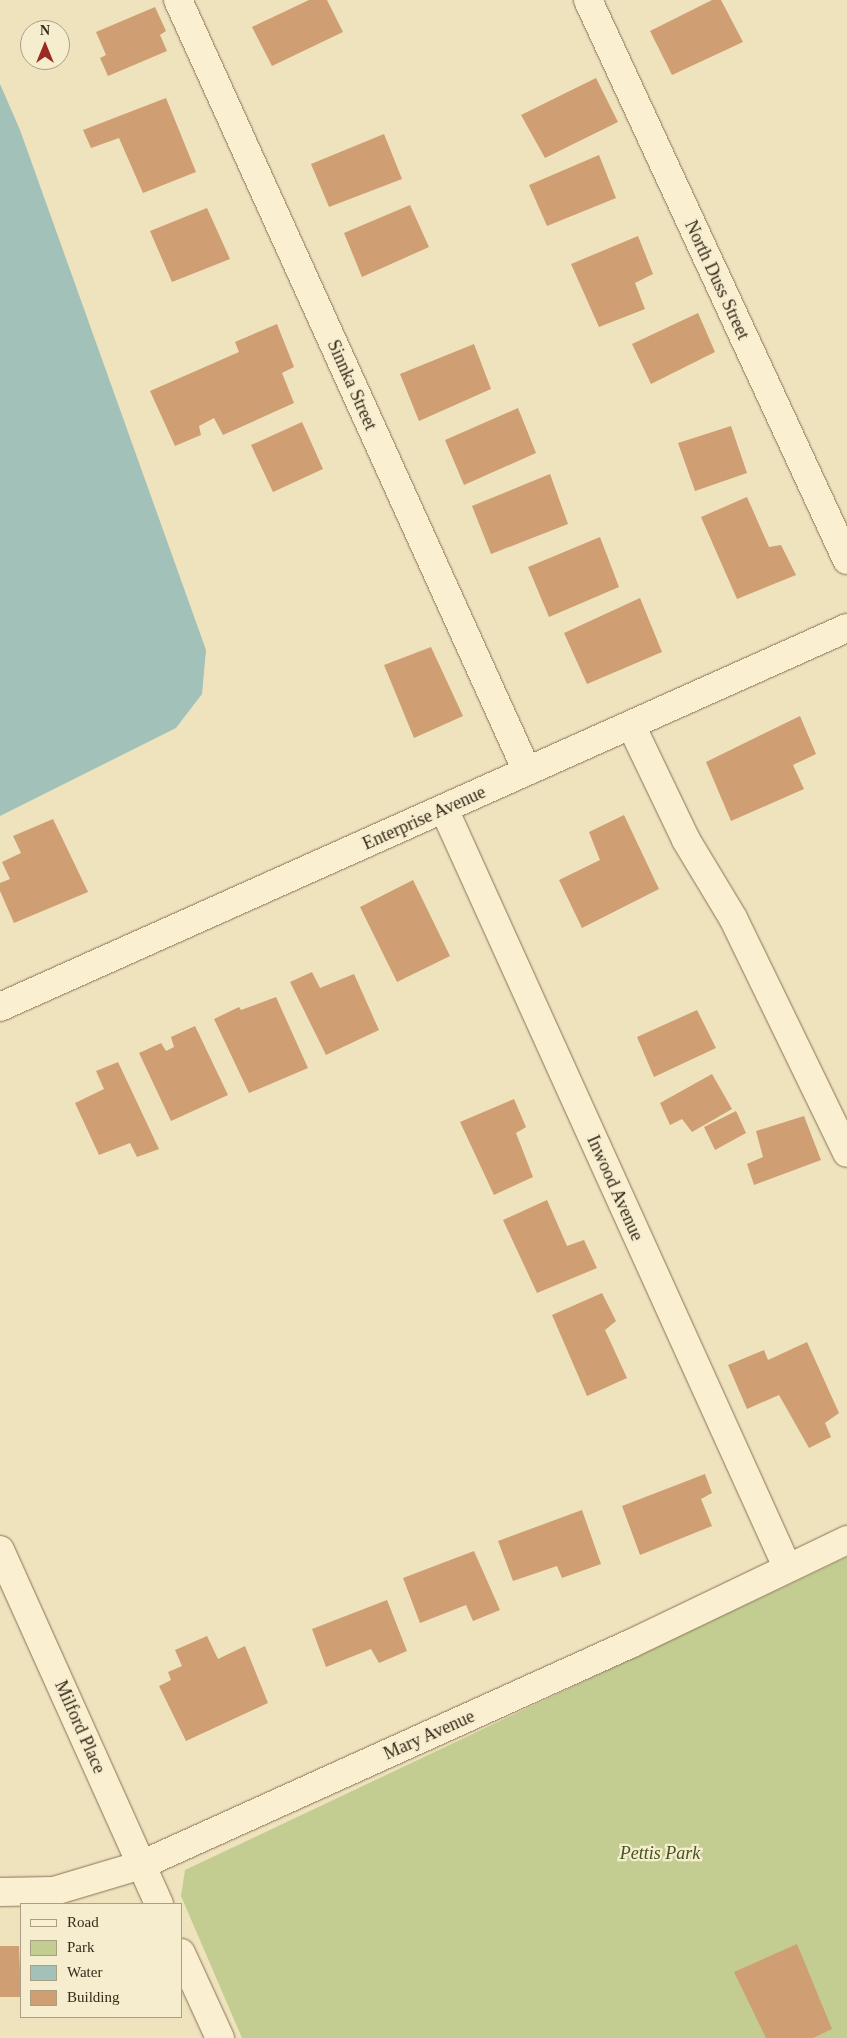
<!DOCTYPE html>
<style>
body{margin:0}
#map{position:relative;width:847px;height:2038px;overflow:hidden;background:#efe3be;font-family:"Times New Roman",serif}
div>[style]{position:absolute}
.green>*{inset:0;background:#c3cd92}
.water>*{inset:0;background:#a1c1b9}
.building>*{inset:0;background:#cf9e72}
.roads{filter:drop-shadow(0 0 1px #887356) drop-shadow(0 0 1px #887356)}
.minor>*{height:28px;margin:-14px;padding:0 14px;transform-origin:14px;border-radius:14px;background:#faf0d1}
span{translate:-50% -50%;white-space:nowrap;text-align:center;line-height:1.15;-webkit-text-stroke:4.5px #f6edce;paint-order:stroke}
.street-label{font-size:18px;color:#372a1b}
.park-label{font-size:18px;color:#445421;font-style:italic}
.legend{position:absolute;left:20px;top:1903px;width:162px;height:115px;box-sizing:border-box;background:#f6edce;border:1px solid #aa9f86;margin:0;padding:6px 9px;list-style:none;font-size:15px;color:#372a1b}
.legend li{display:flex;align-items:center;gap:10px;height:25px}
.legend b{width:25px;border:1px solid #aa9f86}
.north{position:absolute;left:20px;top:20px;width:50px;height:50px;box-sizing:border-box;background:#f6edce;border:1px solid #aa9f86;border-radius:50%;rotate:0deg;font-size:14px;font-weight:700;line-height:20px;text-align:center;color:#372a1b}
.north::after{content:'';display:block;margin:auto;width:18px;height:22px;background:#992a24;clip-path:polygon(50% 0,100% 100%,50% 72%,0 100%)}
</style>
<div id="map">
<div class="green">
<div style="clip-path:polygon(847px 1557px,847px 2038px,242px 2038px,181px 1896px,185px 1870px)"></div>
</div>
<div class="water">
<div style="clip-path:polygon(0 84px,20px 130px,206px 650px,202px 694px,176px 728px,0 816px)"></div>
</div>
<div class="building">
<div style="clip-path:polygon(309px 0,327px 0,343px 32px,272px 66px,252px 27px)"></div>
<div style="clip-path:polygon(712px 0,721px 0,743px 42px,672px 75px,650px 31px)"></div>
<div style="clip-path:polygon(155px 7px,166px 31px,160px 35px,167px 51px,108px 76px,100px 58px,106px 55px,96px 32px)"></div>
<div style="clip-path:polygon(596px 78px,618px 122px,545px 158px,521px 115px)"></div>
<div style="clip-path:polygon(166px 98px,196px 172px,143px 193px,119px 138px,91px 148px,83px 130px)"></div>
<div style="clip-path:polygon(384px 134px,402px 179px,329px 207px,311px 164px)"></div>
<div style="clip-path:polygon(599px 155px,616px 198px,547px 226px,529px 185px)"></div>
<div style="clip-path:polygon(410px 205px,429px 247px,362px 277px,344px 233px)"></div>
<div style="clip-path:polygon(207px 208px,230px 259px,172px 282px,150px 231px)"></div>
<div style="clip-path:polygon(638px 236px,653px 274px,635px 283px,645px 309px,599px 327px,571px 264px)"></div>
<div style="clip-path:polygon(698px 313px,715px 352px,651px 384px,632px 344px)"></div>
<div style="clip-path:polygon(277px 324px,294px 367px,282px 373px,294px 403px,223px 435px,214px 418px,199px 426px,201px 435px,175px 446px,150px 391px,239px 352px,235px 342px)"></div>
<div style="clip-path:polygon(474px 344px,491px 389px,419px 421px,400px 374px)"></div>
<div style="clip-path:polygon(518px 408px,536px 453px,464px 485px,445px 440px)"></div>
<div style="clip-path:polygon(302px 422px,323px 469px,273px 492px,251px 445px)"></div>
<div style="clip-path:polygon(731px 426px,747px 473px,695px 491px,678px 443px)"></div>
<div style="clip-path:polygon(550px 474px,568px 524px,491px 554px,472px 506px)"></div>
<div style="clip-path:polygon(747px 497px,769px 547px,781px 545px,796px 575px,737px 599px,701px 517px)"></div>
<div style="clip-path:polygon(600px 537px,619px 587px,549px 617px,528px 567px)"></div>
<div style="clip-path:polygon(640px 598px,662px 652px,587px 684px,564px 633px)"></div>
<div style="clip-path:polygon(431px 647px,463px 716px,414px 738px,384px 665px)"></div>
<div style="clip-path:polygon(800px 716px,816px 754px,793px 765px,804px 789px,731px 821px,706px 762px)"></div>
<div style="clip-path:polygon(624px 815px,659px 889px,582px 928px,559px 880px,600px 860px,589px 832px)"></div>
<div style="clip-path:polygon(53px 819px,88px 892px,14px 923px,0 891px,0 883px,10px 879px,2px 862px,21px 853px,13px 836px)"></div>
<div style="clip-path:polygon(413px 880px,450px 956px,397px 982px,360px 907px)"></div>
<div style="clip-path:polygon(312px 972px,320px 988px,354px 974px,379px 1030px,326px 1055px,290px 982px)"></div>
<div style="clip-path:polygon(276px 997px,308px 1068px,249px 1093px,214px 1019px,239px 1007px,241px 1010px)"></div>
<div style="clip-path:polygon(697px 1010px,716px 1048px,654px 1077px,637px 1037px)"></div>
<div style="clip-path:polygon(195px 1026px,228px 1095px,171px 1121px,139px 1053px,161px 1043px,166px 1051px,174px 1047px,171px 1037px)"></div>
<div style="clip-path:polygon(118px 1062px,159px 1149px,137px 1157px,130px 1143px,99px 1155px,75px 1103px,104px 1089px,96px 1071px)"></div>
<div style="clip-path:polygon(712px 1074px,732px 1109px,692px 1132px,682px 1119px,670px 1125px,660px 1103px)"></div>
<div style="clip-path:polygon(514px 1099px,526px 1127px,516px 1133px,533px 1177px,494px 1195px,460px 1122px)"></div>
<div style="clip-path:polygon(736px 1111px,746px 1133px,715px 1150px,704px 1127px)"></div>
<div style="clip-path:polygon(804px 1116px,821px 1160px,754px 1185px,747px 1164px,763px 1157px,756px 1131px)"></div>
<div style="clip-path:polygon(547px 1200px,567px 1246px,584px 1240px,597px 1268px,537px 1293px,503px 1220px)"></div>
<div style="clip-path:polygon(602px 1293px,616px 1321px,605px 1330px,627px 1378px,587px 1396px,552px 1315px)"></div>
<div style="clip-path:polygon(807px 1342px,839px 1413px,825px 1423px,831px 1437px,809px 1448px,779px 1395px,747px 1409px,728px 1365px,764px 1350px,768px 1360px)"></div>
<div style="clip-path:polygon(705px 1474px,712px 1493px,701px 1499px,712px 1526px,640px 1555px,622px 1506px)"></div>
<div style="clip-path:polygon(582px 1510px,601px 1564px,562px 1578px,557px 1566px,513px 1581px,498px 1541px)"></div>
<div style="clip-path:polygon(474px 1551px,500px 1610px,473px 1621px,466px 1605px,420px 1623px,403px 1578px)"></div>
<div style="clip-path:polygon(387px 1600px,407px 1651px,379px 1663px,371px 1649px,326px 1667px,312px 1629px)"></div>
<div style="clip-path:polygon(207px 1636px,218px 1659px,245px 1646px,268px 1703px,186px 1741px,159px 1686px,171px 1680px,168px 1672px,182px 1666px,175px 1650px)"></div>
<div style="clip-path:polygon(797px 1944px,832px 2029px,813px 2038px,766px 2038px,734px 1972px)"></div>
<div style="clip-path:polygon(0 1946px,19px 1946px,21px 1997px,0 1997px)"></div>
</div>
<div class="roads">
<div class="minor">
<div style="left:178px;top:0;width:846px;rotate:65.65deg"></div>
<div style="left:588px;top:0;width:617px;rotate:65.18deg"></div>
<div style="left:631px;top:725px;width:127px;rotate:64.4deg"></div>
<div style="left:686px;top:840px;width:91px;rotate:58.9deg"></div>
<div style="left:733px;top:918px;width:261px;rotate:64.1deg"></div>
<div style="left:444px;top:809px;width:832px;rotate:65.65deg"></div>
<div style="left:0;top:1007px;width:928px;rotate:-24.11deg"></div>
<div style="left:0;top:1550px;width:388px;rotate:65.8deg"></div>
<div style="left:0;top:1892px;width:54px;rotate:-1.1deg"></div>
<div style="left:54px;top:1891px;width:91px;rotate:-16.6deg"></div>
<div style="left:141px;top:1865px;width:537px;rotate:-24.32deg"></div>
<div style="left:630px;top:1644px;width:241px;rotate:-25.6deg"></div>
<div style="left:181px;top:1953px;width:94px;rotate:65.4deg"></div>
</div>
</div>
<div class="street-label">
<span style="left:717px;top:280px;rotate:65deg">North Duss Street</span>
<span style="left:352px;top:385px;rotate:66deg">Sinnka Street</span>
<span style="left:424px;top:818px;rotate:-24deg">Enterprise Avenue</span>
<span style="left:615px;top:1188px;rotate:66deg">Inwood Avenue</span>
<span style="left:80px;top:1727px;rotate:66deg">Milford Place</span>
<span style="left:429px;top:1735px;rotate:-24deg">Mary Avenue</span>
</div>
<div class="park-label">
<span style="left:660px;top:1853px">Pettis Park</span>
</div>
<ul class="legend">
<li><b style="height:6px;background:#faf0d1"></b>Road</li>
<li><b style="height:14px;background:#c3cd92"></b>Park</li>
<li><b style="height:14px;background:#a1c1b9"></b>Water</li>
<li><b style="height:14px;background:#cf9e72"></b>Building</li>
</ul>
<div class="north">N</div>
</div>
